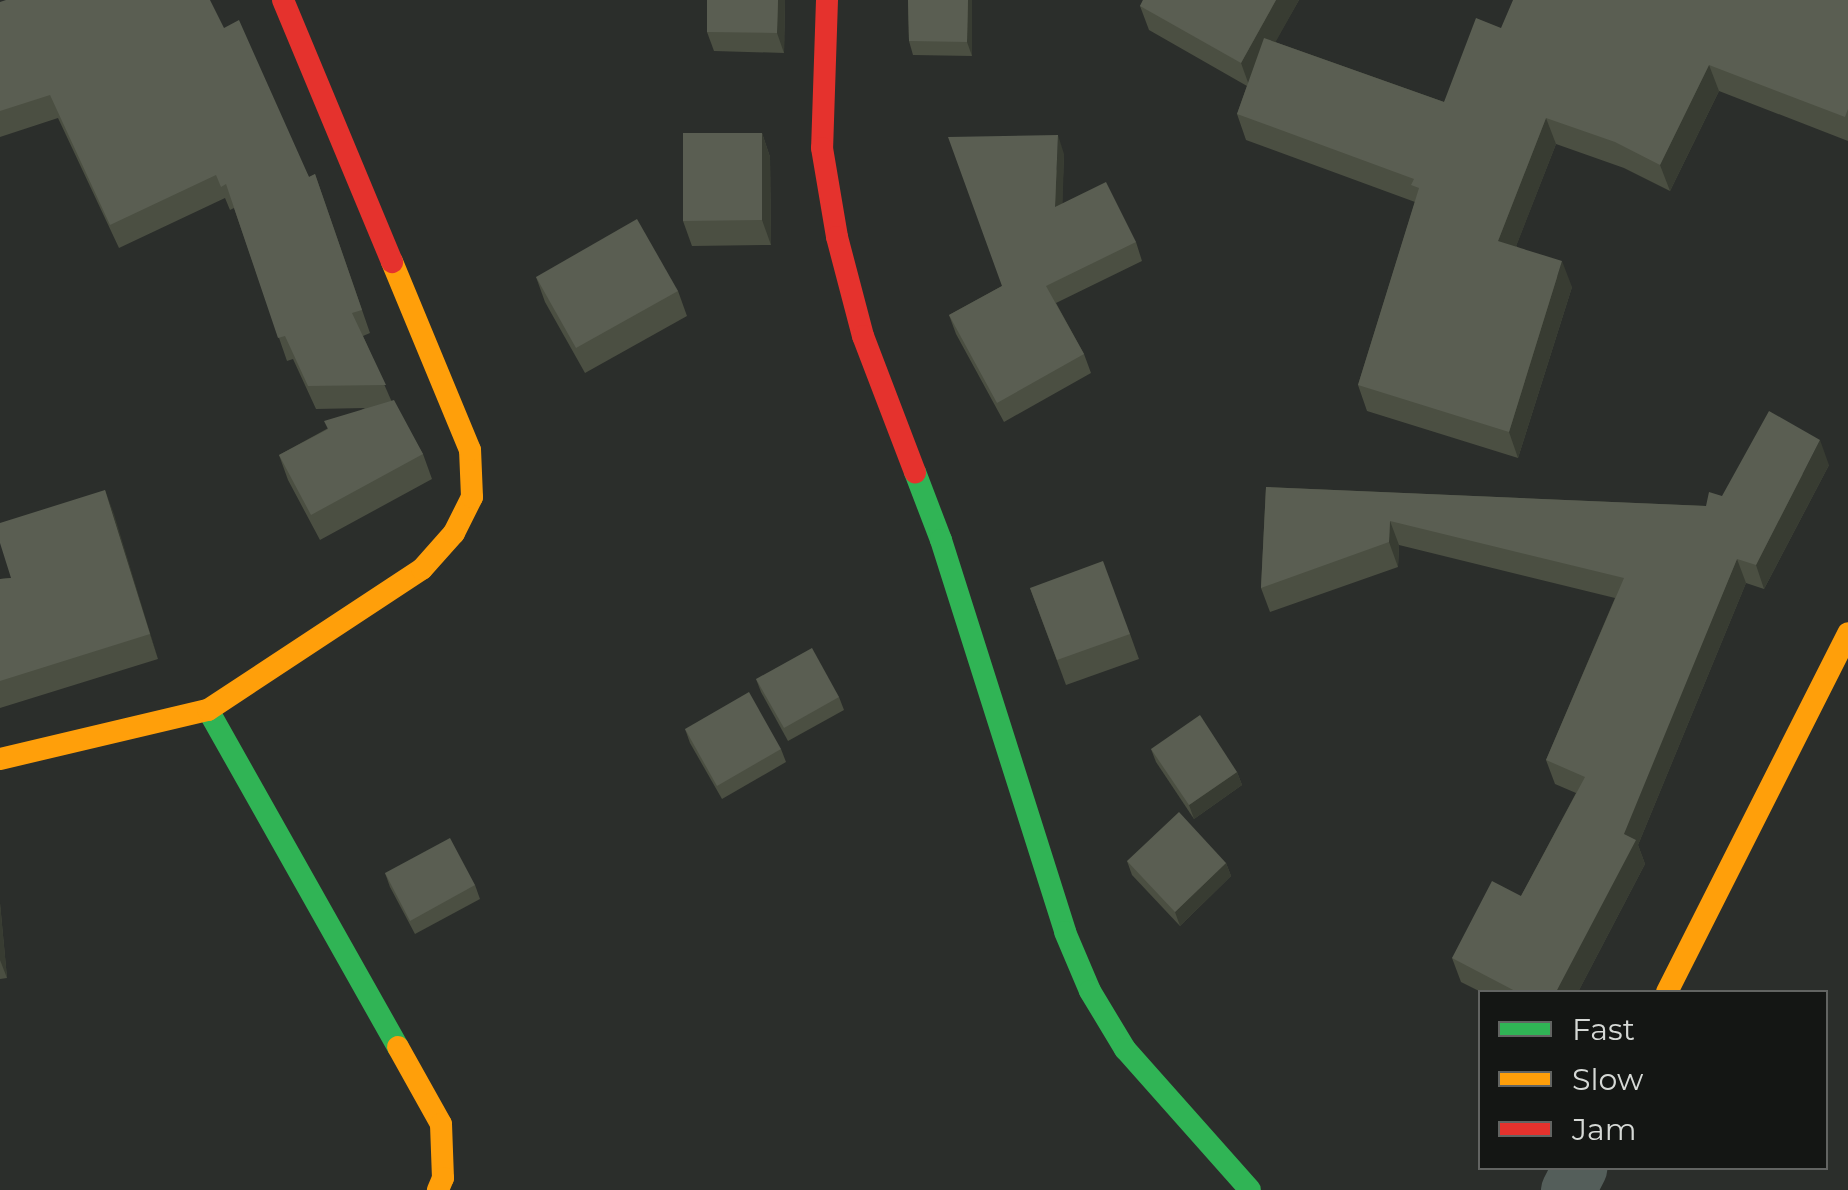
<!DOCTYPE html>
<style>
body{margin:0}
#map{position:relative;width:1848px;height:1190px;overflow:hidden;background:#2b2e2b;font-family:Montserrat,sans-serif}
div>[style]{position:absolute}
.street>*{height:55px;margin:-27.5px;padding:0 27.5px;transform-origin:27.5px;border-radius:27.5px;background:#545e5a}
.fast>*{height:22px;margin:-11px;padding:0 11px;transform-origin:11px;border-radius:11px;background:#30b455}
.slow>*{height:22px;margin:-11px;padding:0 11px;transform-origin:11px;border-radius:11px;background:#ff9f0a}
.jam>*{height:22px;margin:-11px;padding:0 11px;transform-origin:11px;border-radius:11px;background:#e5322d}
.wall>*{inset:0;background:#4b4f42}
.shaded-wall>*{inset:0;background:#383c32}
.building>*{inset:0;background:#5a5e52}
span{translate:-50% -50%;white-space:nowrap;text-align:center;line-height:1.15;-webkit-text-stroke:9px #141614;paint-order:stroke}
.legend{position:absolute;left:1478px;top:990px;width:350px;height:180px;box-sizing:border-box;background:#141614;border:2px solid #626462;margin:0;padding:12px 18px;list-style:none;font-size:30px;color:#d6d9d6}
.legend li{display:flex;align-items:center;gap:20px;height:50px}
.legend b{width:50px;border:2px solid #626462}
</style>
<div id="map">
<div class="street">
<div style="left:1568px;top:1190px;width:25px;rotate:-63deg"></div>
</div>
<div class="fast">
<div style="left:915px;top:472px;width:73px;rotate:69.1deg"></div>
<div style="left:941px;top:540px;width:411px;rotate:72.4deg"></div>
<div style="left:1065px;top:932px;width:64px;rotate:67deg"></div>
<div style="left:1090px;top:991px;width:68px;rotate:58.9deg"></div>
<div style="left:1125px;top:1049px;width:188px;rotate:48.4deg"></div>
<div style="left:208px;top:710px;width:387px;rotate:60.6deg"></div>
</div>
<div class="slow">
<div style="left:0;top:759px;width:214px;rotate:-13.3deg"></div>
<div style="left:208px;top:710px;width:256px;rotate:-33.4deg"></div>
<div style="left:422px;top:569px;width:48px;rotate:-48.4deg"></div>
<div style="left:454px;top:533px;width:40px;rotate:-63.4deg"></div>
<div style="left:472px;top:497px;width:47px;rotate:-92.4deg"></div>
<div style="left:470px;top:450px;width:204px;rotate:-112.5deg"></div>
<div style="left:1667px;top:992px;width:402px;rotate:-63.2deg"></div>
<div style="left:398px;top:1047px;width:88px;rotate:60.8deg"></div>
<div style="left:441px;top:1124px;width:54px;rotate:87.9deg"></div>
<div style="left:443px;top:1178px;width:13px;rotate:113deg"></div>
</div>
<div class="jam">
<div style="left:283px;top:0;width:284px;rotate:67.4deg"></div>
<div style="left:827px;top:0;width:148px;rotate:91.9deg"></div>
<div style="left:822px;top:148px;width:90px;rotate:80.4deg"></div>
<div style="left:837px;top:237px;width:102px;rotate:75.3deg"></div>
<div style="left:863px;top:336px;width:146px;rotate:69.1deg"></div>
</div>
<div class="wall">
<div style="clip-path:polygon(707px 0,785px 0,784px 53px,714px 51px,707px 32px)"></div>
<div style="clip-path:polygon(908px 0,972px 0,972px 56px,913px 55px,909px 41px)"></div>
<div style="clip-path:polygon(1143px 0,1299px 0,1275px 42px,1444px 102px,1501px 28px,1848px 0,1848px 141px,1719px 91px,1670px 191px,1624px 168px,1556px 144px,1516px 246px,1572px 287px,1518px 458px,1367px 411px,1358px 385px,1415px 202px,1246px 140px,1237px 114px,1247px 86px,1149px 30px,1140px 6px)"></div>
<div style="clip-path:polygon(0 2px,224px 28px,309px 177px,315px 174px,370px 333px,363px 336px,391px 400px,423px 454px,432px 479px,320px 540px,288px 480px,279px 455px,365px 408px,316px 409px,293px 359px,287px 361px,234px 208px,230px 210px,225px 198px,119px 248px,58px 118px,0 137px)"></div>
<div style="clip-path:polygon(762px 133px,770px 157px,771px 245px,692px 246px,683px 221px)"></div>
<div style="clip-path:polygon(1064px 154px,1062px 204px,1136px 242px,1142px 261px,1056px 303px,1084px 354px,1091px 373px,1004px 422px,956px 334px,949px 315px,1002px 286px)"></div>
<div style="clip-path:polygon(536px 277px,678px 291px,687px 316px,585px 373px,545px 302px)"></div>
<div style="clip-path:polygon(1829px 465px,1764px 589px,1746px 583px,1638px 845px,1645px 864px,1578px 992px,1481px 992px,1461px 982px,1452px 958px,1521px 896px,1576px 793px,1555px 784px,1546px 760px,1615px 598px,1399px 545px,1398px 567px,1270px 612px,1261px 588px,1266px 487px,1706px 506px)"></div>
<div style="clip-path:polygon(105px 490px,158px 659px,0 708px,0 579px,11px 578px)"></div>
<div style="clip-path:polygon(1030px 588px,1130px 634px,1139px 659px,1066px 685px)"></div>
<div style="clip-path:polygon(756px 679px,839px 697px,844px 710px,788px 741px,761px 692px)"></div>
<div style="clip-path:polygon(685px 729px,781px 749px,786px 762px,722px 799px,690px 743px)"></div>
<div style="clip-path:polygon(1151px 749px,1237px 772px,1242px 785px,1194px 819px,1156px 762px)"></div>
<div style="clip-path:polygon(1127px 861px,1226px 863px,1231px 876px,1180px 926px,1132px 875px)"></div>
<div style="clip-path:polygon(385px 873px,475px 885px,480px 899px,415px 934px,390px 887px)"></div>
<div style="clip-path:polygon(0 903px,7px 978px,0 979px)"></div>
</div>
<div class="shaded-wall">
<div style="clip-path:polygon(778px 0,785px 0,784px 53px,777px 33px)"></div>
<div style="clip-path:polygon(968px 0,972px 0,972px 56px,967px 42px)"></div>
<div style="clip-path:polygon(1276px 0,1299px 0,1250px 88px,1241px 63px)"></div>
<div style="clip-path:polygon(1709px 65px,1719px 91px,1670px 191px,1660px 165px)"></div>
<div style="clip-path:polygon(1546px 118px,1556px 144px,1508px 267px,1498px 241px)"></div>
<div style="clip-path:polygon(762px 133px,770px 157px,771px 245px,762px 220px)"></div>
<div style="clip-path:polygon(1058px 135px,1064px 154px,1062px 226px,1055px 207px)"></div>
<div style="clip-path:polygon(1562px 261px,1572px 287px,1518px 458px,1509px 432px)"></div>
<div style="clip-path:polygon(1820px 440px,1829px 465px,1764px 589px,1756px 565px)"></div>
<div style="clip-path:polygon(105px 490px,114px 514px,158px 659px,150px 634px)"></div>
<div style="clip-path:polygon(1390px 521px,1399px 545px,1398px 567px,1389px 542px)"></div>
<div style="clip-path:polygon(1737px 559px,1746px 583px,1638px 845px,1645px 864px,1578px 992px,1556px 992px)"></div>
<div style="clip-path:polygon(1237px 772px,1242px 785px,1194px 819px,1189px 805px)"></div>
<div style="clip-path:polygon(1226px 863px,1231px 876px,1180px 926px,1175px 912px)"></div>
<div style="clip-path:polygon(0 903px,7px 978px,0 960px)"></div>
</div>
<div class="building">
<div style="clip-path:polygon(6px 0,210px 0,224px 28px,239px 20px,309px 177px,315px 174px,362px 310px,352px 313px,386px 385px,308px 386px,285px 336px,278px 338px,226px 184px,221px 187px,216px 175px,110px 225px,50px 95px,0 111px,0 2px)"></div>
<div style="clip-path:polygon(707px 0,778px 0,777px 33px,707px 32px)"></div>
<div style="clip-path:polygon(908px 0,968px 0,967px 42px,909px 41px)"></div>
<div style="clip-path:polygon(1143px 0,1276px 0,1241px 63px,1140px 6px)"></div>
<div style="clip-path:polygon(1513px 0,1848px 0,1848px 109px,1845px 117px,1709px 65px,1660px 165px,1615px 142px,1546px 118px,1498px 241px,1562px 261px,1509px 432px,1358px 385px,1419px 188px,1411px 185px,1414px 179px,1237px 114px,1264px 38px,1444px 102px,1476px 18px,1501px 28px)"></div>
<div style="clip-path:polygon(683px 133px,762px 133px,762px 220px,683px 221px)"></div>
<div style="clip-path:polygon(1058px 135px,1055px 207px,1106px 182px,1136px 242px,1046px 286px,1084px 354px,997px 403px,949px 315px,1002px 286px,948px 137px)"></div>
<div style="clip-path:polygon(637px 219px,678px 291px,576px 348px,536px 277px)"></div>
<div style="clip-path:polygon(394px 400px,423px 454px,311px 515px,279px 455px,328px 429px,324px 421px)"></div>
<div style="clip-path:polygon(1769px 411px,1820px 440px,1756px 565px,1737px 559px,1624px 834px,1636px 840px,1556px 992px,1517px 992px,1452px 958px,1492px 881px,1521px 896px,1585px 777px,1546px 760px,1624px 578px,1390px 521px,1389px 542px,1261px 588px,1266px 487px,1706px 506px,1709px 492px,1722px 496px)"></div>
<div style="clip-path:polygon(105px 490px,150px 634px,0 681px,0 579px,11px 578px,0 543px,0 523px)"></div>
<div style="clip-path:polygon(1103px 561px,1130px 634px,1057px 660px,1030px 588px)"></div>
<div style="clip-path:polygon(812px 648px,839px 697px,784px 728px,756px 679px)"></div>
<div style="clip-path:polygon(749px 692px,781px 749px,717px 786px,685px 729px)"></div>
<div style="clip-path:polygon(1200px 715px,1237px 772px,1189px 805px,1151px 749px)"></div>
<div style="clip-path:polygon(1179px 812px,1226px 863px,1175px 912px,1127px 861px)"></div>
<div style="clip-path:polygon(450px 838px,475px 885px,410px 921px,385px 873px)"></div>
</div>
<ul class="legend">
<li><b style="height:12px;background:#30b455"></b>Fast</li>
<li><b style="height:12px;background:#ff9f0a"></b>Slow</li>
<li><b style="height:12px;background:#e5322d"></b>Jam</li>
</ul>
</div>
